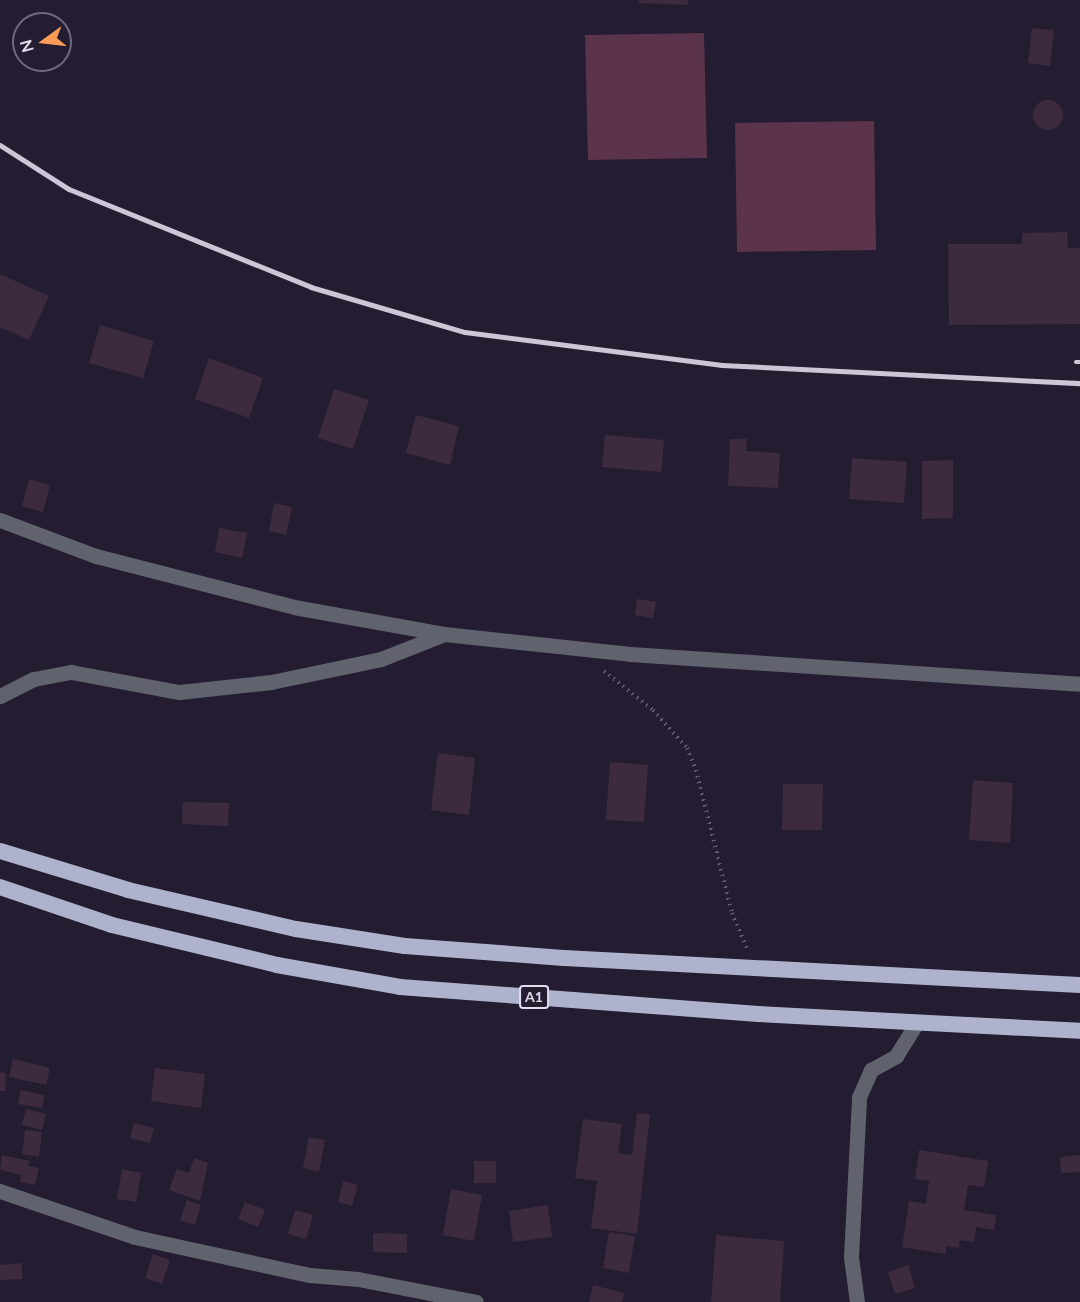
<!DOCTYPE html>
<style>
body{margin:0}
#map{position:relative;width:1080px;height:1302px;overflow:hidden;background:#241c31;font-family:Lato,sans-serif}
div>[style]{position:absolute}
.green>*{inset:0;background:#5b334a}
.building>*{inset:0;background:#3c2b3e}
.round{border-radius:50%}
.path>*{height:4px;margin-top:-2px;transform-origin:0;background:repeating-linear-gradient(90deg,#645d70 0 1.5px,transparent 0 6px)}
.minor>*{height:15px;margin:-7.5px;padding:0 7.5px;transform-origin:7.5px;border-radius:7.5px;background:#60636e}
.trunk>*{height:16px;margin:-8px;padding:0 8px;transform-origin:8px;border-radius:8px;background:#aeb2cd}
.rail>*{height:4.5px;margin:-2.25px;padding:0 2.25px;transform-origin:2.25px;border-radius:2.25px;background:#cbc7d7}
span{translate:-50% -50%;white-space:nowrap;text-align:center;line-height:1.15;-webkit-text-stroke:5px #241c31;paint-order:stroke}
.shield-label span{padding:2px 4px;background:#241c31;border:2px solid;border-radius:4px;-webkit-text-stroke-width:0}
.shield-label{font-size:14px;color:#e1ddec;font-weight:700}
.north{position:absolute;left:12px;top:12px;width:60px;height:60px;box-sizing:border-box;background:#241c31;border:2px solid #70697c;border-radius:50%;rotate:255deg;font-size:16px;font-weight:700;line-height:24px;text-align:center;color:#e1ddec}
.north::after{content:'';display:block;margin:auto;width:21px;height:27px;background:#fe9c57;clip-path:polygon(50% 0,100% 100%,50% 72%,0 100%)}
</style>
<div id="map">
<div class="green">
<div style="clip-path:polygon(704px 33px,707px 158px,588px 160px,585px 35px)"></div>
<div style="clip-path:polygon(874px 121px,876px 250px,737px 252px,735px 123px)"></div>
</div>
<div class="building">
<div style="clip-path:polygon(639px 0,688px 0,688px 5px,639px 3px)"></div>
<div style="clip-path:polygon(1032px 28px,1054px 30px,1050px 66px,1028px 63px)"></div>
<div class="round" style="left:1033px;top:100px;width:30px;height:30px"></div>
<div style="clip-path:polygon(1067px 232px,1068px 248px,1080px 248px,1080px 324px,949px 325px,948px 244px,1022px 244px,1022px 233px)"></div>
<div style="clip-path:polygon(0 274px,49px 296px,29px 340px,0 327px)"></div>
<div style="clip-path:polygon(100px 325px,154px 341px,143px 378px,89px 363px)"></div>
<div style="clip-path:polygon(209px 358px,263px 378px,249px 418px,195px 399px)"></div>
<div style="clip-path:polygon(334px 389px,369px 400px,353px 449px,318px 438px)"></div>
<div style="clip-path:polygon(416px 415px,459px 426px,450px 465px,406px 453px)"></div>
<div style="clip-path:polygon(605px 435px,664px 440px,661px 472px,602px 467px)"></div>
<div style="clip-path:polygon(730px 439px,747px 439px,746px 451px,780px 453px,778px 488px,728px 486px)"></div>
<div style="clip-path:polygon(852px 458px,907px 462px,904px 503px,849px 499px)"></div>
<div style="clip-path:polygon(953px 460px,953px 518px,922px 519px,922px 461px)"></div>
<div style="clip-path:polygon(29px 479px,50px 485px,43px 512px,22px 506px)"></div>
<div style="clip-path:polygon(274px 503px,292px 507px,286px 535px,269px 531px)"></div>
<div style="clip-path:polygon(219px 528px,247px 533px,242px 558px,215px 552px)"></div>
<div style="clip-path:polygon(637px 599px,656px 602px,653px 618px,635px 615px)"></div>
<div style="clip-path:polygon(438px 753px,475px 758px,469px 815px,431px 810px)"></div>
<div style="clip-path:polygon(610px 762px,648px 765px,644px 822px,606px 820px)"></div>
<div style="clip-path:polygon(973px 780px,1013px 783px,1010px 843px,969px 840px)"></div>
<div style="clip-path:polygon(783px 784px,823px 784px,822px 830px,782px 830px)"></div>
<div style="clip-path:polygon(183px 802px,229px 803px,228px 826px,182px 824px)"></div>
<div style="clip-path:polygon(13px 1059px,50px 1068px,46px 1085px,9px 1077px)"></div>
<div style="clip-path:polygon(155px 1068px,205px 1074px,201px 1108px,151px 1101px)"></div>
<div style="clip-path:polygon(0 1072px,6px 1073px,5px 1091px,0 1091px)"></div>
<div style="clip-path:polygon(21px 1090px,44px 1095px,42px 1108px,18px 1104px)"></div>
<div style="clip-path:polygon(26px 1109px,46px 1114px,42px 1130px,22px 1125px)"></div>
<div style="clip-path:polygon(637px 1113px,650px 1114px,637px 1234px,591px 1228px,597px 1181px,575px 1178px,583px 1119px,622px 1124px,618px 1153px,632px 1155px)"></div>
<div style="clip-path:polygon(134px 1123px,154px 1128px,150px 1143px,130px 1138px)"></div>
<div style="clip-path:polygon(25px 1130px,42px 1132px,39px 1157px,22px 1154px)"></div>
<div style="clip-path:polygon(309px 1137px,325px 1140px,319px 1172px,303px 1168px)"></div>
<div style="clip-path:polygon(919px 1150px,988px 1161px,984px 1187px,968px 1185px,964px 1210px,996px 1215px,994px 1230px,976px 1227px,974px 1242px,960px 1240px,959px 1248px,946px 1246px,946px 1254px,902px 1247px,909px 1201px,926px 1204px,929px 1181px,915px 1179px)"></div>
<div style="clip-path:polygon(2px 1155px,30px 1161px,28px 1166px,39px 1168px,35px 1185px,20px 1182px,21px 1175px,0 1170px)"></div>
<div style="clip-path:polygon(1080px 1155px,1080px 1172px,1061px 1173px,1060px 1157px)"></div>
<div style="clip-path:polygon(194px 1158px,208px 1163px,200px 1201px,169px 1190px,177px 1169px,189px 1173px)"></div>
<div style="clip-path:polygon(474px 1161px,496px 1161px,496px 1183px,474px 1183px)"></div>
<div style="clip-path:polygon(122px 1169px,141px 1173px,136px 1202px,117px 1199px)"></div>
<div style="clip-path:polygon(343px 1181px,358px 1185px,352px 1206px,338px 1202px)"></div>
<div style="clip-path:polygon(451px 1189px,482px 1195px,474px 1241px,443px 1235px)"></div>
<div style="clip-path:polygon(187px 1200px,201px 1205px,195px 1225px,180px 1220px)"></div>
<div style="clip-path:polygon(245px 1202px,265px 1210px,258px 1227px,238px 1219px)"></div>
<div style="clip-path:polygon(548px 1205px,552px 1237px,513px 1242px,509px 1211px)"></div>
<div style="clip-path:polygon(295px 1210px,313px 1215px,306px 1239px,288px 1234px)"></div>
<div style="clip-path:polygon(609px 1232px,635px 1236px,629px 1273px,603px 1268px)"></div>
<div style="clip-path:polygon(373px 1233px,407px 1234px,407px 1253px,373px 1252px)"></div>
<div style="clip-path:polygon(716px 1235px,784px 1241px,780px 1302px,711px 1302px)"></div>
<div style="clip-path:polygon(153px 1254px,170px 1260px,162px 1284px,145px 1278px)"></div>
<div style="clip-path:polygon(22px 1263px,22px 1279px,0 1280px,0 1265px)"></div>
<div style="clip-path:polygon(908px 1265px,915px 1288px,895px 1294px,888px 1272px)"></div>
<div style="clip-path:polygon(593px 1285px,624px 1293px,622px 1302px,589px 1302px)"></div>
</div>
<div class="path">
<div style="left:604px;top:671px;width:63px;rotate:38.5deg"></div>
<div style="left:653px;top:710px;width:51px;rotate:48.2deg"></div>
<div style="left:687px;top:748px;width:24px;rotate:68deg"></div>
<div style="left:696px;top:770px;width:147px;rotate:75.9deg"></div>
<div style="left:732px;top:913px;width:38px;rotate:67deg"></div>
</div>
<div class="minor">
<div style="left:0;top:520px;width:103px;rotate:20.6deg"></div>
<div style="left:96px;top:556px;width:204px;rotate:14.4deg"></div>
<div style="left:294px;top:607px;width:152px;rotate:10.2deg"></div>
<div style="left:444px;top:634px;width:187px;rotate:6.1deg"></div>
<div style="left:630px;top:654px;width:451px;rotate:3.8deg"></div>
<div style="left:0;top:696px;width:38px;rotate:-27deg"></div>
<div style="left:34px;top:679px;width:38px;rotate:-11deg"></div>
<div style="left:71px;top:672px;width:110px;rotate:10.5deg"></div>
<div style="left:179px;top:692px;width:93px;rotate:-6.2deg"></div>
<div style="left:271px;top:682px;width:112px;rotate:-11.8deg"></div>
<div style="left:381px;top:659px;width:68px;rotate:-21.6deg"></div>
<div style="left:0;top:1191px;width:143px;rotate:18.8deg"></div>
<div style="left:135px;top:1237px;width:179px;rotate:12.3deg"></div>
<div style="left:310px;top:1275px;width:48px;rotate:4.8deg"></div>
<div style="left:358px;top:1279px;width:120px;rotate:11deg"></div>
<div style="left:857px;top:1302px;width:45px;rotate:-97.6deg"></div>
<div style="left:851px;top:1257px;width:160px;rotate:-87.1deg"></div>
<div style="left:859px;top:1097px;width:30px;rotate:-66deg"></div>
<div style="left:871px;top:1070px;width:29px;rotate:-29deg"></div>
<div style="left:896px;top:1056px;width:40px;rotate:-58deg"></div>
</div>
<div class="trunk">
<div style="left:0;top:851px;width:134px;rotate:16.9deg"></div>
<div style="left:128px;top:890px;width:172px;rotate:13.1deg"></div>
<div style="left:296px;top:929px;width:110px;rotate:8.9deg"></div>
<div style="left:405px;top:946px;width:159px;rotate:4.3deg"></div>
<div style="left:564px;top:958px;width:517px;rotate:3deg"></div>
<div style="left:0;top:887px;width:118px;rotate:18.7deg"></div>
<div style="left:112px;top:925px;width:170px;rotate:13.6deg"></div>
<div style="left:277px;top:965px;width:125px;rotate:10.1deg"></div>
<div style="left:400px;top:987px;width:359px;rotate:4.3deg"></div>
<div style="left:758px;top:1014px;width:322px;rotate:3deg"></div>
</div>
<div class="rail">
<div style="left:0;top:145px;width:82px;rotate:32.5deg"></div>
<div style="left:69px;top:189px;width:261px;rotate:22deg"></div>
<div style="left:311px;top:287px;width:160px;rotate:16.3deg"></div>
<div style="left:465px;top:332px;width:259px;rotate:7.3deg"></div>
<div style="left:722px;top:365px;width:358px;rotate:2.9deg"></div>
<div style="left:1076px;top:362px;width:4px"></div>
</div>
<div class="shield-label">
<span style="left:534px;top:997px">A1</span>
</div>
<div class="north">N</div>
</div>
